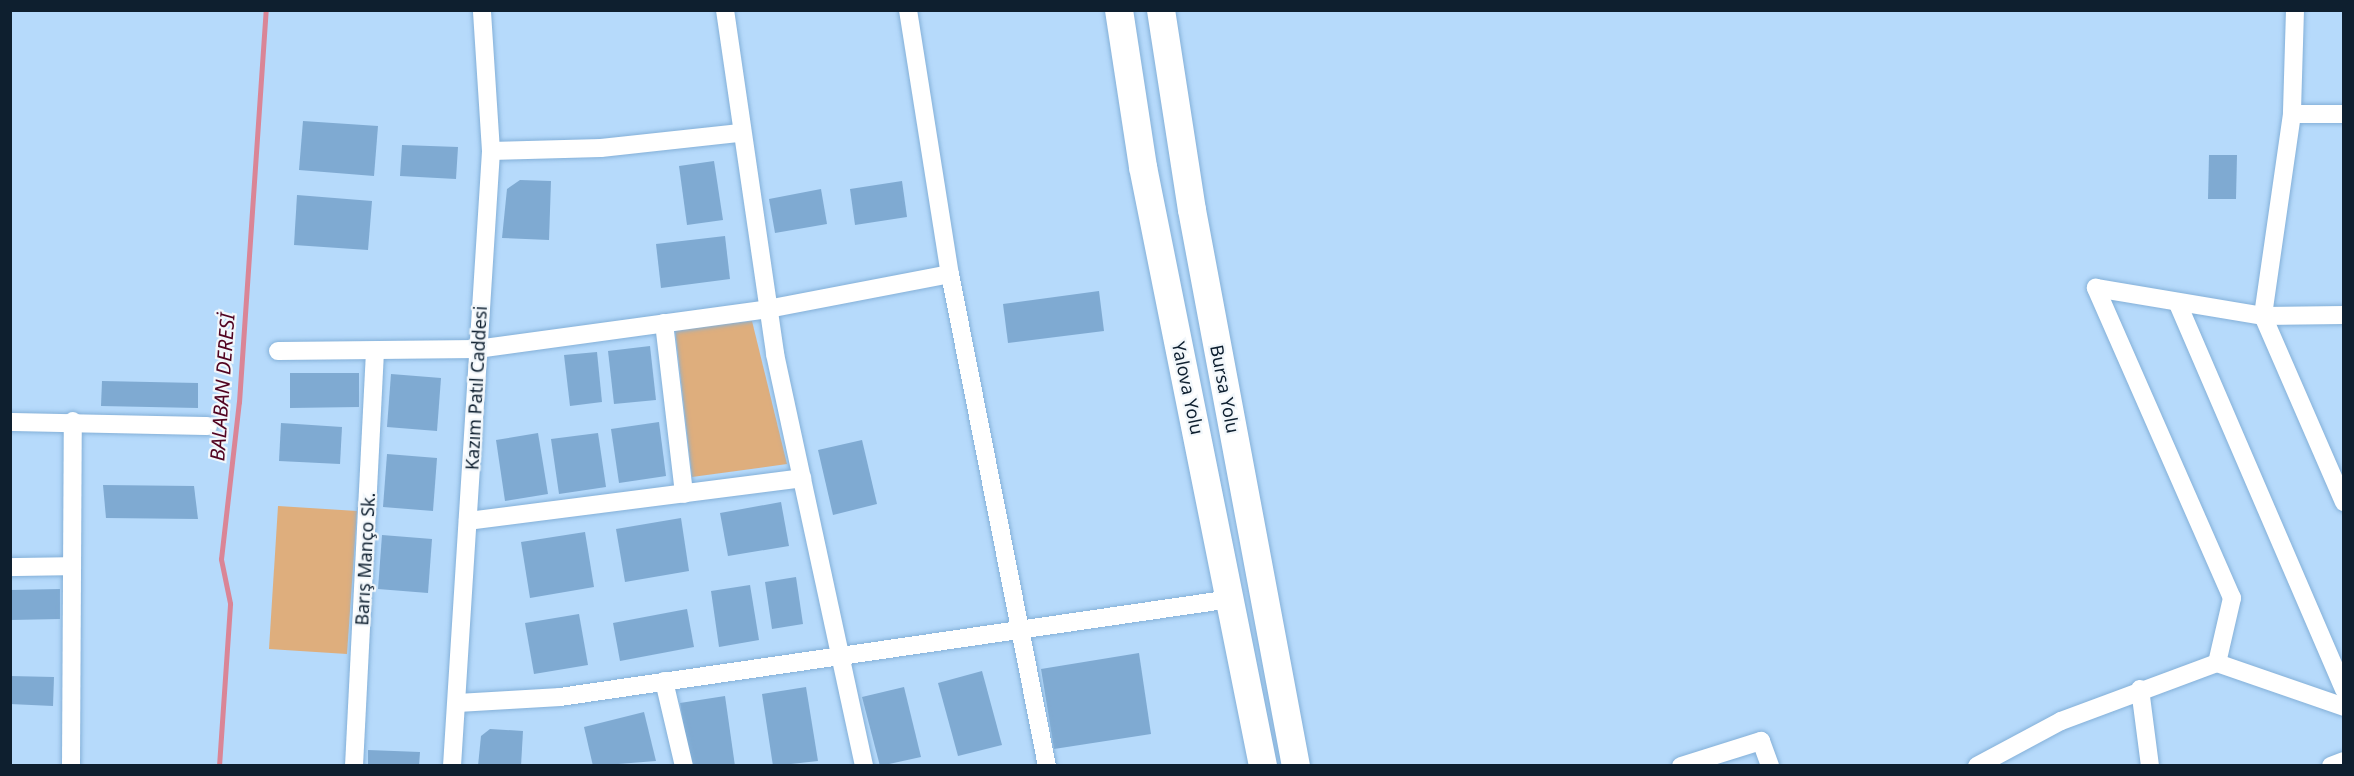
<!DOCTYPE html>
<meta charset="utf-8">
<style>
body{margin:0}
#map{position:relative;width:2354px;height:776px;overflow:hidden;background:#b6dafb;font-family:"Noto Sans",sans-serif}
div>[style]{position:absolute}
.green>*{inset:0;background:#deae7d}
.stream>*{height:5px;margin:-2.5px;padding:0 2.5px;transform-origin:2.5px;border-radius:2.5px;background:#da8596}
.building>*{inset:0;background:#7faad2}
.roads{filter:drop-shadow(0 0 2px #84b0d8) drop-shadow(0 0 2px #84b0d8)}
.minor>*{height:18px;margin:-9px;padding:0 9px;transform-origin:9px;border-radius:9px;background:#fff}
.trunk>*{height:28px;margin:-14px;padding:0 14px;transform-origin:14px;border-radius:14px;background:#fff}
span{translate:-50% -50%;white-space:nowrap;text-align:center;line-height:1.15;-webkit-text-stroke:4.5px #f2f7fb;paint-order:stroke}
.street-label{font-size:18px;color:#0e1f2f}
.water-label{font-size:20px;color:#520421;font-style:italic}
.frame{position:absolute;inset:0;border:12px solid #0e1f2f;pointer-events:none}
</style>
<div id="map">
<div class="green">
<div style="clip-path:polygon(752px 321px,787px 464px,692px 477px,675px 329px)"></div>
<div style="clip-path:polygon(278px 506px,357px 511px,347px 654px,269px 649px)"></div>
</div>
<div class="stream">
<div style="left:219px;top:766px;width:163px;rotate:-86.1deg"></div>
<div style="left:230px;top:603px;width:45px;rotate:-101.6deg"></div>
<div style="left:221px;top:559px;width:158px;rotate:-83.5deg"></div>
<div style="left:239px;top:402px;width:393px;rotate:-86.1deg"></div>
</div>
<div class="building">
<div style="clip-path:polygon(303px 121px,378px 126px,374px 176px,299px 170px)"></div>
<div style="clip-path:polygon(402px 145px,458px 147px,456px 179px,400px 176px)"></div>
<div style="clip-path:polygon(2209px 155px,2237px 155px,2236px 199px,2208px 199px)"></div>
<div style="clip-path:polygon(714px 161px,723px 220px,687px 225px,679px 166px)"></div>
<div style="clip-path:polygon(520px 180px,551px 181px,549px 240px,502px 238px,507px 189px)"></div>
<div style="clip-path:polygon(902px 181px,907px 217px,855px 225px,850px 189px)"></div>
<div style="clip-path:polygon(821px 189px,827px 224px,775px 233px,769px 199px)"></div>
<div style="clip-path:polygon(297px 195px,372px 201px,368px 250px,294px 245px)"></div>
<div style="clip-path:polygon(725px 236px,730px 279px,661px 288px,656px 244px)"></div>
<div style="clip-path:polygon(1099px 291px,1104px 331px,1008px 343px,1003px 304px)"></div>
<div style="clip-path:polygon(650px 346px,656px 400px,614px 404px,608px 351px)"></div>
<div style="clip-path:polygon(597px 352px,602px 402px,570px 406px,564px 355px)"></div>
<div style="clip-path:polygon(290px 373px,359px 373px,359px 407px,290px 408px)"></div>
<div style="clip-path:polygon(391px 374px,441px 378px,437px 431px,387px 427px)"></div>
<div style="clip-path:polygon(102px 381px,198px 383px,198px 408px,101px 406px)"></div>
<div style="clip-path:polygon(659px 422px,666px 476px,619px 483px,611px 429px)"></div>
<div style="clip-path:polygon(281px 423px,342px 427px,340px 464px,279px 461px)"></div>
<div style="clip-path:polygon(538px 433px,548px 494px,505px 501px,496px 440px)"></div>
<div style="clip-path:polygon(598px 433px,606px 487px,559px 494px,551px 439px)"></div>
<div style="clip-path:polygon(862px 440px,877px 504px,833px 515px,818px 450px)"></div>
<div style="clip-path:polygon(387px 454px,437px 458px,433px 511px,383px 507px)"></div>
<div style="clip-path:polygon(103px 485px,194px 486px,198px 519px,106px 518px)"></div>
<div style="clip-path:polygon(781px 502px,789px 546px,728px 556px,720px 513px)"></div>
<div style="clip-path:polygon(681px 518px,689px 571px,625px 582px,616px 529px)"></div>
<div style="clip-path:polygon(585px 532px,594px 587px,530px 598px,521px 542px)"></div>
<div style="clip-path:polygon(382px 535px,432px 539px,428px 593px,378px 589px)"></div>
<div style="clip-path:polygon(796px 577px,803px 624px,772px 629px,765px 582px)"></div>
<div style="clip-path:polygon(750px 585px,759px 640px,719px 647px,711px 591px)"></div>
<div style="clip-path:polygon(60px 589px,60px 619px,10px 620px,10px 590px)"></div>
<div style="clip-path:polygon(687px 609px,694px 647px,620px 661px,613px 623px)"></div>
<div style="clip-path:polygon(579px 614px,588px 665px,534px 674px,525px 623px)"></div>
<div style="clip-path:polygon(1139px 653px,1151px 734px,1054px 749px,1041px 669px)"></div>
<div style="clip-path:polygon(982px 671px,1002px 745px,958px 756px,938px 683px)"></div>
<div style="clip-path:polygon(10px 676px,54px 677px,53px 706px,10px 704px)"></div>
<div style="clip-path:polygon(806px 687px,818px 761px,773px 766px,762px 694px)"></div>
<div style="clip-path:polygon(904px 687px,921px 757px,880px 766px,862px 697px)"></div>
<div style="clip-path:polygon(725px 696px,735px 766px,690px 766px,680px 703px)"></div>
<div style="clip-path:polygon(644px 712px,656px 761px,593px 766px,584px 727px)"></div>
<div style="clip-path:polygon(490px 729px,523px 731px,521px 766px,478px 766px,481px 736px)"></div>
<div style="clip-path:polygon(368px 750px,420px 752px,419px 766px,368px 766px)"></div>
</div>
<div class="roads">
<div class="minor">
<div style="left:725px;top:10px;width:348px;rotate:81.7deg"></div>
<div style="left:775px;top:354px;width:422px;rotate:77.8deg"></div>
<div style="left:908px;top:10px;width:267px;rotate:81deg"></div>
<div style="left:950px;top:274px;width:501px;rotate:78.85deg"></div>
<div style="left:2295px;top:10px;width:104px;rotate:91.7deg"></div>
<div style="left:2292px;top:114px;width:204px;rotate:98.2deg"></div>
<div style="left:2263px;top:316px;width:203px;rotate:66.5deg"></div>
<div style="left:2292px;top:114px;width:52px"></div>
<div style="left:491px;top:151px;width:110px;rotate:-1.6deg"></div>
<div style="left:601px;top:148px;width:140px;rotate:-6.2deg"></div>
<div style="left:2178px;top:304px;width:420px;rotate:66.7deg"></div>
<div style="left:664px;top:323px;width:172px;rotate:83.3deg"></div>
<div style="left:278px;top:351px;width:199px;rotate:-0.6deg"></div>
<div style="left:477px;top:349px;width:294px;rotate:-7.8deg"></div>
<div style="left:768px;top:309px;width:185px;rotate:-10.9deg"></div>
<div style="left:10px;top:422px;width:198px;rotate:1.2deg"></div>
<div style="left:468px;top:521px;width:337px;rotate:-7.3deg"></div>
<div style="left:10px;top:567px;width:62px;rotate:-0.9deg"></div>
<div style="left:2217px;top:663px;width:67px;rotate:-77deg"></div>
<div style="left:2232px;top:598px;width:339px;rotate:-113.7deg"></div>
<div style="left:2096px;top:288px;width:169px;rotate:9.5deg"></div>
<div style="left:2263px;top:316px;width:81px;rotate:-0.7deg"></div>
<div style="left:664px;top:681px;width:87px;rotate:76.8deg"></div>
<div style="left:2140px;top:689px;width:78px;rotate:82.6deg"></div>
<div style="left:458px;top:703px;width:102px;rotate:-3.4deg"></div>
<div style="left:560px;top:697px;width:678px;rotate:-8.31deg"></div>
<div style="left:71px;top:766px;width:345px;rotate:-89.7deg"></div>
<div style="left:354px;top:766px;width:414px;rotate:-87.1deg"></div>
<div style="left:452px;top:766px;width:616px;rotate:-86.37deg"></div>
<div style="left:491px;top:151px;width:141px;rotate:-93.7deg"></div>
<div style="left:1681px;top:766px;width:84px;rotate:-17.4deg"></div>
<div style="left:1761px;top:741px;width:27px;rotate:70deg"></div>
<div style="left:1977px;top:766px;width:95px;rotate:-28.2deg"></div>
<div style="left:2061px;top:721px;width:166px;rotate:-20.4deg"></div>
<div style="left:2217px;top:663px;width:134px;rotate:19.1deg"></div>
<div style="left:2331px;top:766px;width:14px;rotate:-21deg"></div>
</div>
<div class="trunk">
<div style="left:1119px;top:10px;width:159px;rotate:81.3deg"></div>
<div style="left:1143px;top:167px;width:611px;rotate:78.67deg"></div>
<div style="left:1161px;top:10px;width:202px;rotate:81.2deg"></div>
<div style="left:1192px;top:210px;width:566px;rotate:79.41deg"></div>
</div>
</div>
<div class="street-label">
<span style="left:476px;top:388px;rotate:-87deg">Kazım Patıl Caddesi</span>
<span style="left:1188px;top:388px;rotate:78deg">Yalova Yolu</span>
<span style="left:1225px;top:389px;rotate:79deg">Bursa Yolu</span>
<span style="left:365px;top:559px;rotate:-87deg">Barış Manço Sk.</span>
</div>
<div class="water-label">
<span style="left:222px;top:387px;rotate:-86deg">BALABAN DERESİ</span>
</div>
<div class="frame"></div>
</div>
